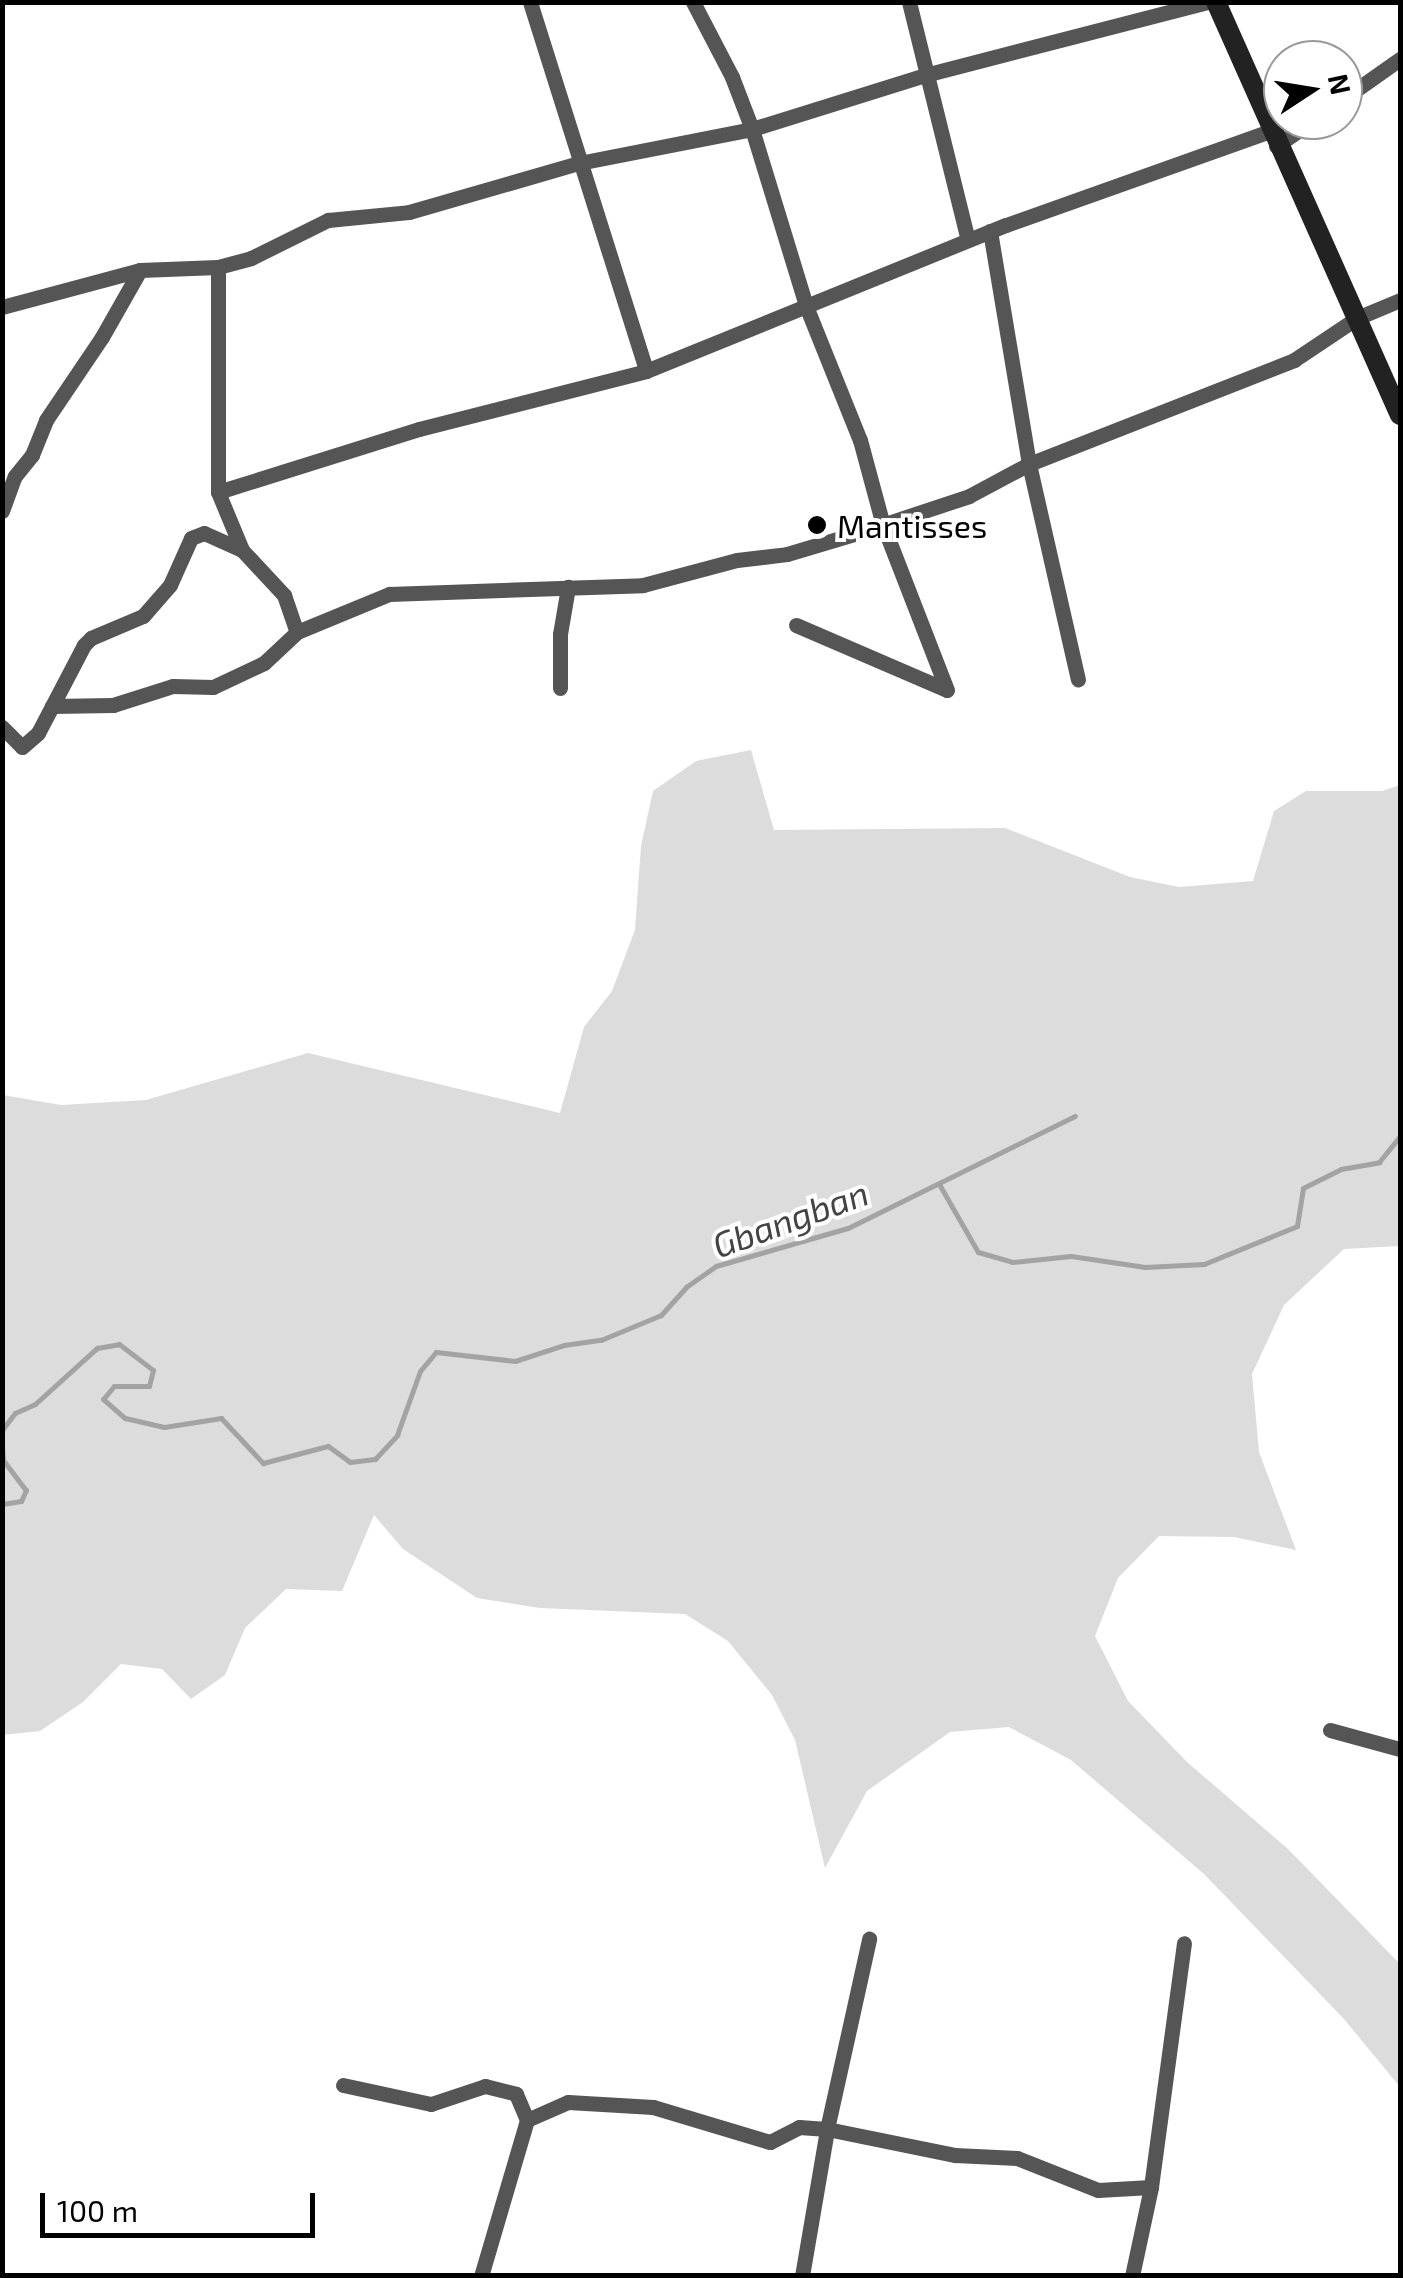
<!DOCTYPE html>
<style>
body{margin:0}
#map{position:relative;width:1403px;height:2278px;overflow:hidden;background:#fff;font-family:"Exo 2",sans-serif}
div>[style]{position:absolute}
.green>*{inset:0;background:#dcdcdc}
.stream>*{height:5px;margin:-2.5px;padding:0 2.5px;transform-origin:2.5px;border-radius:2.5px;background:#a3a3a3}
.street>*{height:15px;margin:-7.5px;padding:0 7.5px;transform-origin:7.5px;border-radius:7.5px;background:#555}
.secondary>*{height:20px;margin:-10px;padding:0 10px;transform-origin:10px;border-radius:10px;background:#222}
.dots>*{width:28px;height:28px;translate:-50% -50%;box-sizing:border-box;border:5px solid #fff;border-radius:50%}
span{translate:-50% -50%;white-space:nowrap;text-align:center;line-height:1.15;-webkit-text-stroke:8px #fff;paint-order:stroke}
.poi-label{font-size:32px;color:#000}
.left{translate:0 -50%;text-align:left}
.water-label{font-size:35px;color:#444;font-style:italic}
.frame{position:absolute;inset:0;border:5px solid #000;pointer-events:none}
.north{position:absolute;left:1263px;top:40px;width:100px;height:100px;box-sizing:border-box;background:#fff;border:2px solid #999;border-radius:50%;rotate:78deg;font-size:28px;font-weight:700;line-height:40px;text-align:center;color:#000}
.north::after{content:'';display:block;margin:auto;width:35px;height:45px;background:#000;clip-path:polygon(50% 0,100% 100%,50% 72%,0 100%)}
.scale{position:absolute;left:40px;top:2193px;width:275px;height:45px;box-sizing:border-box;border:5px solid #000;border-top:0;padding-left:12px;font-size:30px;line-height:35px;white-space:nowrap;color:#000;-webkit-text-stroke:8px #fff;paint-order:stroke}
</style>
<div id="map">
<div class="green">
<div style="clip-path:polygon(751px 750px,774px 830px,1005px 828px,1130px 877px,1179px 887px,1253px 881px,1274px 811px,1306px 791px,1382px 791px,1400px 785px,1400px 1246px,1344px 1249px,1284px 1305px,1252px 1374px,1259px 1452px,1296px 1550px,1234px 1537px,1159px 1536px,1118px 1578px,1095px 1636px,1128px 1701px,1187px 1762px,1288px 1849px,1400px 1964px,1400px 2087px,1344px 2019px,1204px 1874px,1071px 1760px,1009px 1727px,950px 1732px,867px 1791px,825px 1868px,795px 1740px,772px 1695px,728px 1641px,685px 1614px,540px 1608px,477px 1598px,403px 1549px,374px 1515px,342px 1591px,286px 1589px,245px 1628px,225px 1675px,191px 1699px,162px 1669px,121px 1664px,83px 1702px,40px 1731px,3px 1735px,3px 1095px,61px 1105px,146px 1100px,308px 1053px,560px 1113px,584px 1027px,612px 991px,635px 930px,641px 846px,653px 791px,696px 761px)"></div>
</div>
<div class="stream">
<div style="left:939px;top:1184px;width:78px;rotate:60.2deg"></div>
<div style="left:978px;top:1252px;width:35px;rotate:16deg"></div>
<div style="left:1012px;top:1262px;width:59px;rotate:-5.8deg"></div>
<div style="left:1071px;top:1256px;width:75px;rotate:8.5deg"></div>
<div style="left:1145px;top:1267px;width:59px;rotate:-2.9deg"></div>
<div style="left:1204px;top:1264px;width:100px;rotate:-22.2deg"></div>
<div style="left:1297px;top:1226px;width:38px;rotate:-81deg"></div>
<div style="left:1303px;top:1188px;width:42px;rotate:-26.6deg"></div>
<div style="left:1341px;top:1169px;width:39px;rotate:-10deg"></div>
<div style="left:1379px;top:1162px;width:33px;rotate:-51deg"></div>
<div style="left:2px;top:1430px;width:21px;rotate:-53deg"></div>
<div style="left:15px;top:1413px;width:22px;rotate:-24deg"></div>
<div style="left:35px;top:1404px;width:84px;rotate:-42.1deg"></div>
<div style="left:97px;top:1348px;width:22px;rotate:-10deg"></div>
<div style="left:119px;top:1344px;width:43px;rotate:37.4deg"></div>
<div style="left:153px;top:1370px;width:16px;rotate:104deg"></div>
<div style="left:149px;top:1386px;width:35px;rotate:180deg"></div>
<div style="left:114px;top:1386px;width:17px;rotate:130deg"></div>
<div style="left:103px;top:1399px;width:29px;rotate:41deg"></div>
<div style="left:125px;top:1418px;width:40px;rotate:13deg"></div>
<div style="left:164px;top:1427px;width:58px;rotate:-9deg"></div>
<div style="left:221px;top:1418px;width:62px;rotate:47deg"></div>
<div style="left:263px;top:1463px;width:67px;rotate:-14.7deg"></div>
<div style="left:328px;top:1446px;width:27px;rotate:36deg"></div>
<div style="left:350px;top:1462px;width:25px;rotate:-7deg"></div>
<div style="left:375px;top:1459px;width:33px;rotate:-47deg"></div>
<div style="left:397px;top:1435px;width:68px;rotate:-70.2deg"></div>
<div style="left:420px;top:1371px;width:25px;rotate:-50deg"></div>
<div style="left:436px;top:1352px;width:80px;rotate:6.5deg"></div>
<div style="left:515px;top:1361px;width:52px;rotate:-18.1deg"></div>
<div style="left:564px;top:1345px;width:37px;rotate:-8deg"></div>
<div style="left:601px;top:1340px;width:65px;rotate:-22.6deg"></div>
<div style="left:661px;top:1315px;width:38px;rotate:-48deg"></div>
<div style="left:686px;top:1287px;width:37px;rotate:-35deg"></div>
<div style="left:716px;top:1266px;width:137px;rotate:-16.1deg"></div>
<div style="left:848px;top:1228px;width:253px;rotate:-26.3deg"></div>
<div style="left:2px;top:1446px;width:14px;rotate:86deg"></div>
<div style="left:3px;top:1460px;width:38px;rotate:53deg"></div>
<div style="left:26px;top:1490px;width:12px;rotate:114deg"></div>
<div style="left:21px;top:1501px;width:19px;rotate:171deg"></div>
</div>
<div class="street">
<div style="left:530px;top:2px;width:387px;rotate:72.5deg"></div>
<div style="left:693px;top:2px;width:85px;rotate:62.5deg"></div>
<div style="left:732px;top:77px;width:56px;rotate:69deg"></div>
<div style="left:752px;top:129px;width:185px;rotate:73deg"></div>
<div style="left:806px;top:306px;width:144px;rotate:68.1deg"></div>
<div style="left:860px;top:440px;width:88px;rotate:74.9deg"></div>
<div style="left:883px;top:525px;width:177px;rotate:68.8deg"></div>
<div style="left:909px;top:2px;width:245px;rotate:76.1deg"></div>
<div style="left:1343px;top:99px;width:70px;rotate:-35.1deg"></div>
<div style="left:1276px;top:146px;width:46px;rotate:-34.4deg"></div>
<div style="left:990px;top:231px;width:236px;rotate:80.5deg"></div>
<div style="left:1029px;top:464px;width:221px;rotate:77.2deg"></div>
<div style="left:218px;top:267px;width:225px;rotate:90deg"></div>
<div style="left:218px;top:492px;width:63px;rotate:67.5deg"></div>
<div style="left:242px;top:550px;width:62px;rotate:47deg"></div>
<div style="left:284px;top:595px;width:39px;rotate:71deg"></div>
<div style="left:297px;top:632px;width:100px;rotate:-22.4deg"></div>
<div style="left:389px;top:594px;width:254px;rotate:-2deg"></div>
<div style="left:643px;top:585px;width:97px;rotate:-14.9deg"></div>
<div style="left:737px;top:560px;width:50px;rotate:-6.8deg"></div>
<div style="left:787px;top:554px;width:77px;rotate:-16.6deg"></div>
<div style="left:861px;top:532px;width:114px;rotate:-18.4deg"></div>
<div style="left:969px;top:496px;width:68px;rotate:-28.1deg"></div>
<div style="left:1029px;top:464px;width:285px;rotate:-21.4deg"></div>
<div style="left:1294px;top:360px;width:76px;rotate:-33.7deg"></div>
<div style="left:1357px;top:318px;width:47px;rotate:-22.7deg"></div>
<div style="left:2px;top:307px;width:143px;rotate:-15deg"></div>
<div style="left:140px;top:270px;width:78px;rotate:-2.2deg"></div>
<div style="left:218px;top:267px;width:34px;rotate:-15deg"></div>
<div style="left:251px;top:258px;width:86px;rotate:-26.3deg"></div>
<div style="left:328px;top:220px;width:81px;rotate:-5.6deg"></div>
<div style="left:409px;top:212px;width:177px;rotate:-16.1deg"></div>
<div style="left:579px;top:163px;width:176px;rotate:-11.1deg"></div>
<div style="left:752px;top:129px;width:181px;rotate:-17.3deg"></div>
<div style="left:925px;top:75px;width:291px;rotate:-14.5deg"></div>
<div style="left:218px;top:492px;width:211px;rotate:-17.4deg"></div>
<div style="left:419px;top:429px;width:234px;rotate:-14.3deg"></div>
<div style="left:646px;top:371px;width:388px;rotate:-22.1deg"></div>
<div style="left:1006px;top:225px;width:280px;rotate:-19.6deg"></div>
<div style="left:2px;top:511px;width:37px;rotate:-70deg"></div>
<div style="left:15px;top:476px;width:27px;rotate:-51deg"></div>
<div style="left:32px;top:455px;width:38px;rotate:-68deg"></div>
<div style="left:46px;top:420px;width:100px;rotate:-56deg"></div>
<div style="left:102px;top:337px;width:77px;rotate:-60.4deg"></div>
<div style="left:796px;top:625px;width:164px;rotate:23.3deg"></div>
<div style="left:560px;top:688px;width:54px;rotate:-90deg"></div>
<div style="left:560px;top:634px;width:48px;rotate:-80.3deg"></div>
<div style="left:52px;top:706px;width:61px;rotate:-0.9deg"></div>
<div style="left:113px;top:705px;width:63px;rotate:-17.6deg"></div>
<div style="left:173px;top:686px;width:40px;rotate:1.4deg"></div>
<div style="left:213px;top:687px;width:56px;rotate:-25.2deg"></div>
<div style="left:264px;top:663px;width:45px;rotate:-43.2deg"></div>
<div style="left:2px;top:727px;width:28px;rotate:45deg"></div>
<div style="left:22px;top:747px;width:21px;rotate:-41deg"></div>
<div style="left:38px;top:733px;width:99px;rotate:-62.4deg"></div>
<div style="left:84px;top:645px;width:10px;rotate:-45deg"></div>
<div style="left:91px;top:638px;width:56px;rotate:-22.9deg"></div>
<div style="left:143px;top:616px;width:41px;rotate:-48.9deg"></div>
<div style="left:170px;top:585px;width:51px;rotate:-65.9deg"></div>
<div style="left:191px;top:538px;width:14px;rotate:-21deg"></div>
<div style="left:204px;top:533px;width:42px;rotate:24.1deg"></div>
<div style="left:1330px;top:1730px;width:73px;rotate:15.2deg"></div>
<div style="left:343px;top:2085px;width:90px;rotate:12.2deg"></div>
<div style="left:431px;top:2104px;width:57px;rotate:-18.4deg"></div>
<div style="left:485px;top:2086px;width:32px;rotate:14deg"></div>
<div style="left:516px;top:2094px;width:28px;rotate:67deg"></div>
<div style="left:527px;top:2120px;width:163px;rotate:106.4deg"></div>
<div style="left:527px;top:2120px;width:45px;rotate:-23.7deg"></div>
<div style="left:568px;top:2102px;width:85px;rotate:3.4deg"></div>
<div style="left:653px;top:2107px;width:122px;rotate:16.7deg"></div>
<div style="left:770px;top:2142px;width:33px;rotate:-27deg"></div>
<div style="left:799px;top:2127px;width:28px;rotate:4deg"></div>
<div style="left:827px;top:2129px;width:131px;rotate:11.5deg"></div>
<div style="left:955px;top:2155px;width:62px;rotate:2.8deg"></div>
<div style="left:1017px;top:2158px;width:87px;rotate:21.6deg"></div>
<div style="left:1098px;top:2190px;width:53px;rotate:-3.2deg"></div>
<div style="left:802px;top:2276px;width:149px;rotate:-80.3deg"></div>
<div style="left:827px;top:2129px;width:195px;rotate:-77.5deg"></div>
<div style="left:1132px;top:2276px;width:91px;rotate:-77.9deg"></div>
<div style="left:1151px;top:2187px;width:246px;rotate:-82.3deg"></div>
</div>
<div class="secondary">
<div style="left:1216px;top:2px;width:452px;rotate:66deg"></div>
</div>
<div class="dots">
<div style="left:817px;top:525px;background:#000"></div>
</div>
<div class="poi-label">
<span class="left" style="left:837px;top:525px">Mantisses</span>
</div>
<div class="water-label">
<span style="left:790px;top:1218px;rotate:-20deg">Gbangban</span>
</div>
<div class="frame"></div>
<div class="north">N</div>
<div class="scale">100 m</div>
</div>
